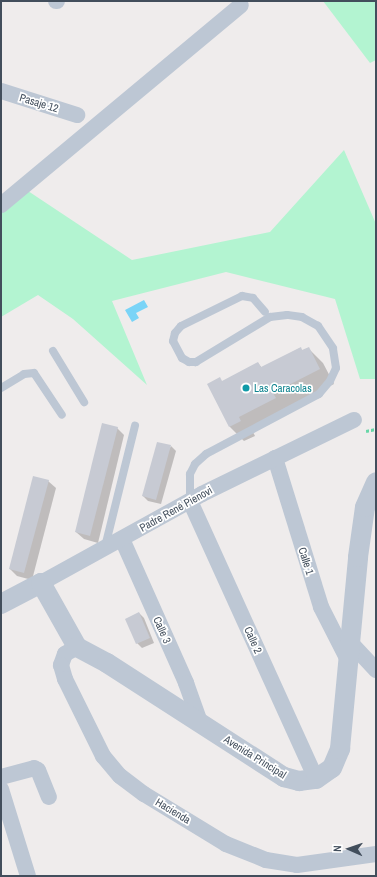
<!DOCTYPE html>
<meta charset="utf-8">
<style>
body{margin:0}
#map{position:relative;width:377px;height:877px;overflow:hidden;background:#efecec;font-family:"Archivo Narrow",sans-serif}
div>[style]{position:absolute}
.green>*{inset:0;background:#b3f4d1}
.water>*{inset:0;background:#7ad4f7}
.shadow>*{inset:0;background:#0003}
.building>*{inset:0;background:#c7cad3}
.path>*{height:2.5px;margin-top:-1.25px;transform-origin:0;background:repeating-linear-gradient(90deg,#67d6a7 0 3px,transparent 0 5px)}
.service>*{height:8px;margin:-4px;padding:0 4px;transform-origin:4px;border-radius:4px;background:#bdc7d4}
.minor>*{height:16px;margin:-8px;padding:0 8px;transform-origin:8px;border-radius:8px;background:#bdc7d4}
.tertiary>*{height:20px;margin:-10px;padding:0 10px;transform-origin:10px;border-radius:10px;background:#bdc7d4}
.dots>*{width:11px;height:11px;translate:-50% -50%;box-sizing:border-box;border:2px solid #fff;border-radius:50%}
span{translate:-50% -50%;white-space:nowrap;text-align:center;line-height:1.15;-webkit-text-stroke:3.5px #fff;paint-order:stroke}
.street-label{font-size:11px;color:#424e5c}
.culture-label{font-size:11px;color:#0d838f}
.left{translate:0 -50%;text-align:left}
.frame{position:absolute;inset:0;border:2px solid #424e5c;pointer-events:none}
.north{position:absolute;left:329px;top:829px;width:40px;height:40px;-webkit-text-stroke:3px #fff;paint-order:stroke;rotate:272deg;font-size:11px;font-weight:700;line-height:16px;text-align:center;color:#424e5c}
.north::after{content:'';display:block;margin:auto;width:14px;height:18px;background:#424e5c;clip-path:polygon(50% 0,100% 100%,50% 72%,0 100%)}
</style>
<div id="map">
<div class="green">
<div style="clip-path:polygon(323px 1px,376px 1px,376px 60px,370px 63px)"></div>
<div style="clip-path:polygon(344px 150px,376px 224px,376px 379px,360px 379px,335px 299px,226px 272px,112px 301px,147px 385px,73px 319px,38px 295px,1px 317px,1px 212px,28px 191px,132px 260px,270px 232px)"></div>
</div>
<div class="water">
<div style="clip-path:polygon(144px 300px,148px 307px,136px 313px,139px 318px,132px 322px,125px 310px)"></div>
</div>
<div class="shadow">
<div style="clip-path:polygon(300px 348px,303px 351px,308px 348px,323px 363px,334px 384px,287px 408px,253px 432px,255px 436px,244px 441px,230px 427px,208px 384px,222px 382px,258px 363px,262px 368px)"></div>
<div style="clip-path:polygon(117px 428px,124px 435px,98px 543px,84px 539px,76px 532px)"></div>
<div style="clip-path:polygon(171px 446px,176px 451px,161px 504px,148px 501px,143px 496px)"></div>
<div style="clip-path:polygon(48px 481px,56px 488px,32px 580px,17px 576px,10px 569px)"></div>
<div style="clip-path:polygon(139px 613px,144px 618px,154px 643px,142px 648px,137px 643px)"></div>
</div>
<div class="building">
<div style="clip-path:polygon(301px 347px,302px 350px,309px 347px,320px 369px,273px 393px,276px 398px,239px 417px,241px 421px,229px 427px,207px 384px,220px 377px,222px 381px,258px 362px,261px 367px)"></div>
<div style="clip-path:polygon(102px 423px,118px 427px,90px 536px,75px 532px)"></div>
<div style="clip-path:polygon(157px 442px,171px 445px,156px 500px,142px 496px)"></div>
<div style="clip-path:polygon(33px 476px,49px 480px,24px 573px,9px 569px)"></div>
<div style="clip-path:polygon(139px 612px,150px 638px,136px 644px,125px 619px)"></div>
</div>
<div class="path">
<div style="left:366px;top:431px;width:10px;rotate:-11deg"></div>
</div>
<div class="service">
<div style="left:53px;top:351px;width:60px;rotate:58.7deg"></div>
<div style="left:1px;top:388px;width:27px;rotate:-31deg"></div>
<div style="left:24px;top:374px;width:10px;rotate:-6deg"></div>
<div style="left:34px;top:373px;width:50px;rotate:56.3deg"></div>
<div style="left:190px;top:501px;width:27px;rotate:-90deg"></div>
<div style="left:190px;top:474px;width:11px;rotate:-63deg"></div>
<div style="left:195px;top:464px;width:15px;rotate:-42deg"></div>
<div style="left:206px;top:454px;width:128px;rotate:-28deg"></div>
<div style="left:319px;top:394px;width:17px;rotate:-50deg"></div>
<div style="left:330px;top:381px;width:14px;rotate:-65deg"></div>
<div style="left:336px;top:368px;width:20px;rotate:-99deg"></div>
<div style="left:333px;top:348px;width:27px;rotate:-124deg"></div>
<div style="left:318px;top:326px;width:18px;rotate:-151deg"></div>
<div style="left:302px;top:317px;width:15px;rotate:-172deg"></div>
<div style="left:287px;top:315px;width:17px;rotate:173deg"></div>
<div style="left:270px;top:317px;width:87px;rotate:148.7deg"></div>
<div style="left:196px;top:362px;width:7px;rotate:180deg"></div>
<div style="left:189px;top:362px;width:8px;rotate:-150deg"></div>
<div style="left:182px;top:358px;width:19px;rotate:-118deg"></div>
<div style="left:173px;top:341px;width:8px;rotate:-76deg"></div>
<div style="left:175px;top:333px;width:9px;rotate:-49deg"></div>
<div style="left:181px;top:326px;width:68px;rotate:-26.2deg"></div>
<div style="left:242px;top:296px;width:11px;rotate:10deg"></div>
<div style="left:253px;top:298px;width:18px;rotate:49deg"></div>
<div style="left:105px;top:547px;width:125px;rotate:-76.1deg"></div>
</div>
<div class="minor">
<div style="left:56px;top:1px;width:1px"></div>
<div style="left:1px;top:91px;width:80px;rotate:17.5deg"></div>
<div style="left:1px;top:205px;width:312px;rotate:-39.8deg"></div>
<div style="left:275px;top:458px;width:156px;rotate:72.8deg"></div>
<div style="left:321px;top:607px;width:59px;rotate:63deg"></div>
<div style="left:190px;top:501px;width:305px;rotate:65.6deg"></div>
<div style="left:122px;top:539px;width:158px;rotate:66deg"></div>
<div style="left:186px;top:683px;width:41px;rotate:70.3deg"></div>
<div style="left:41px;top:583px;width:184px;rotate:-28.9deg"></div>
<div style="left:202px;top:494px;width:169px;rotate:-26deg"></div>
<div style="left:349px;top:641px;width:40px;rotate:47deg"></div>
<div style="left:77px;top:647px;width:14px;rotate:150deg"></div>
<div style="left:65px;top:654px;width:12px;rotate:110deg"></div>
<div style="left:61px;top:665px;width:15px;rotate:74deg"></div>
<div style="left:65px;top:679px;width:86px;rotate:63.7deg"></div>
<div style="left:103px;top:756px;width:26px;rotate:50deg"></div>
<div style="left:120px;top:776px;width:30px;rotate:37deg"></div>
<div style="left:144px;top:794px;width:96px;rotate:31.4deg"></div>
<div style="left:226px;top:844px;width:43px;rotate:21.8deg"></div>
<div style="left:266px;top:860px;width:31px;rotate:9deg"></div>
<div style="left:297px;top:865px;width:80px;rotate:-7.9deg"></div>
<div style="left:1px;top:777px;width:34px;rotate:-15deg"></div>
<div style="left:34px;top:768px;width:4px;rotate:27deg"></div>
<div style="left:38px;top:770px;width:29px;rotate:68deg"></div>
<div style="left:1px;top:789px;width:91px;rotate:72.8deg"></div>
</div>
<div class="tertiary">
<div style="left:1px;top:604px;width:45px;rotate:-27.7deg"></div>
<div style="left:41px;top:583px;width:73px;rotate:60.6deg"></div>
<div style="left:77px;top:647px;width:34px;rotate:28deg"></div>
<div style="left:107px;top:663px;width:211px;rotate:32.8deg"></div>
<div style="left:284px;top:777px;width:16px;rotate:15deg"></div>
<div style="left:299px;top:781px;width:17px;rotate:-7deg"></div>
<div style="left:316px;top:779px;width:19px;rotate:-35deg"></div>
<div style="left:332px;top:768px;width:21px;rotate:-67deg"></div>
<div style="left:340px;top:749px;width:193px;rotate:-84.6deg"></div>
<div style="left:358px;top:557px;width:50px;rotate:-82deg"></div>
<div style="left:365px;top:507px;width:27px;rotate:-66deg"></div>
</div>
<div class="dots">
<div style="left:246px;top:388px;background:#0f9aa8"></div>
</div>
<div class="street-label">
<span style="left:39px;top:103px;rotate:17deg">Pasaje 12</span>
<span style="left:176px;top:509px;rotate:-29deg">Padre René Pienovi</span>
<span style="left:306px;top:561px;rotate:72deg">Calle 1</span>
<span style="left:162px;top:630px;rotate:66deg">Calle 3</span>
<span style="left:253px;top:640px;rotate:66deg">Calle 2</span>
<span style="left:255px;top:757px;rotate:32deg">Avenida Principal</span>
<span style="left:173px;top:811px;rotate:31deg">Hacienda</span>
</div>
<div class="culture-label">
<span class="left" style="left:254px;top:388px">Las Caracolas</span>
</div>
<div class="frame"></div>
<div class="north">N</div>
</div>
